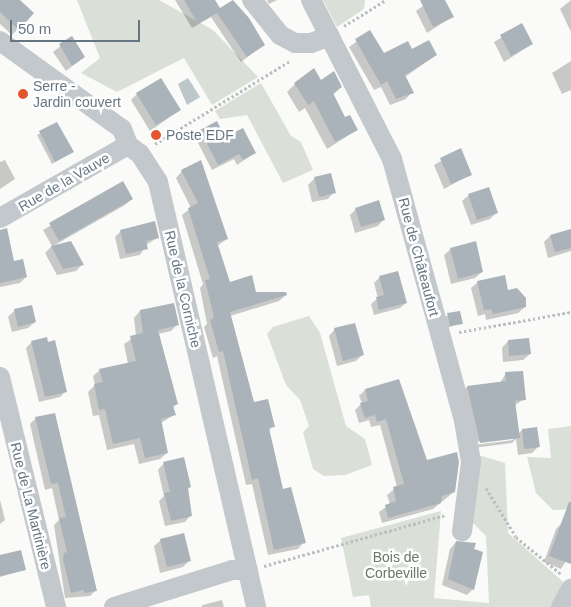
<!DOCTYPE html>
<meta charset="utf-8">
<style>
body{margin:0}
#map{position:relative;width:571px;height:607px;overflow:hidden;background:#fafaf8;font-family:Helvetica,sans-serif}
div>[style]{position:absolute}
.green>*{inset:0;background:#dadfd7}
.water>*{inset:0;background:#bbc7cb}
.shadow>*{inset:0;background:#0003}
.building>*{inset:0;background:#aab3b9}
.path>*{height:3px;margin-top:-1.5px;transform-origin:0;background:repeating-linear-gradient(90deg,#bbbfc2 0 2.5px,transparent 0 5px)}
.street>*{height:20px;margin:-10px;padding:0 10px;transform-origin:10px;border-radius:10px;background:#c3c8cc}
.dots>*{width:14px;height:14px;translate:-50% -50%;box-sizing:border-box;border:2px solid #fff;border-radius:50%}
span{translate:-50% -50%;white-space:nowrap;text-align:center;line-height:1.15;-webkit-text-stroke:5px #fff;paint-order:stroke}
.poi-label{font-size:14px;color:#657683}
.left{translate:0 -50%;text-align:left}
.street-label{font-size:14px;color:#657683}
.park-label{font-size:14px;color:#687a64}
.scale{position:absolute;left:10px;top:20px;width:130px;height:22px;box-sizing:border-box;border:2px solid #657683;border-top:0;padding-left:6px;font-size:15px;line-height:18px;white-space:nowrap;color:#657683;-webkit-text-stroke:4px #fff;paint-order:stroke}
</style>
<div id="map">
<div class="green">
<div style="clip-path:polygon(77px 0,159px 0,213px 30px,258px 77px,212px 105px,184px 58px,117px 92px,81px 73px,100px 58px)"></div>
<div style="clip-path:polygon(323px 0,365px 0,364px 9px,337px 27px)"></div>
<div style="clip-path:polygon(261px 83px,291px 136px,301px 142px,313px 170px,283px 183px,247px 115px,220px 119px,215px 111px)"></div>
<div style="clip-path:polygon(309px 316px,320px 333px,346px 426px,365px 439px,372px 465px,345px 475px,324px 476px,313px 469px,303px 432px,309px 426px,300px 400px,286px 385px,267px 334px,273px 327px)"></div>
<div style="clip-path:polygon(571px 426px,571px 509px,553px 510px,536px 493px,527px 457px,551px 458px,548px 429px)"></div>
<div style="clip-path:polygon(475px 454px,505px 463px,508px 533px,568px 586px,558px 607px,371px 607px,369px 595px,353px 597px,341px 538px,441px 511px,434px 598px,489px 603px,486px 536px,469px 519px)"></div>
</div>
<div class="water">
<div style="clip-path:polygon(188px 78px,200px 97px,187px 105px,178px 84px)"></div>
</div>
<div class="shadow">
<div style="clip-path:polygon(0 0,18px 0,18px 29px,12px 35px,0 24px)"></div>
<div style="clip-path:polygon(175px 0,214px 0,220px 10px,263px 45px,241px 62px,211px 17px,192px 28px)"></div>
<div style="clip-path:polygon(267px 0,277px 0,269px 4px)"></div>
<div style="clip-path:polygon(431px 0,444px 0,452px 17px,427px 33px,416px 11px)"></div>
<div style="clip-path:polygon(571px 0,571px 32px,560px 9px)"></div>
<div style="clip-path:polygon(522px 25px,532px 44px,504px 62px,494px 42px)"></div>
<div style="clip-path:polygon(370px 32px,384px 55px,412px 50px,436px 55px,405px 77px,412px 92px,406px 99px,390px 105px,381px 87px,374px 90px,349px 47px)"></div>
<div style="clip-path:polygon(71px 38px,84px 57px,66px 71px,53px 52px)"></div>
<div style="clip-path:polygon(571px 61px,571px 90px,562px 94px,552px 73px)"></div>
<div style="clip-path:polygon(320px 81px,341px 87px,333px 95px,345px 119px,357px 130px,327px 149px,305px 108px,299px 112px,287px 92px,295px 84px)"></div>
<div style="clip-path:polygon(137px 94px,180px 110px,150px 131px,131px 100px)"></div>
<div style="clip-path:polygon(57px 123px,72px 152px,52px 164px,37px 135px)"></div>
<div style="clip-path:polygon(201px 131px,225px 139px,254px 153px,237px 165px,234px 159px,212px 170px,195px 137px)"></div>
<div style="clip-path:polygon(460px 150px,471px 174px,444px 189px,434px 165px)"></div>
<div style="clip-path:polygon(5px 160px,15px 179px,0 189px,0 162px)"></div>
<div style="clip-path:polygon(182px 171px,227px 239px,217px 246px,229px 283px,255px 293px,286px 295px,279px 301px,230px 316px,254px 404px,273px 426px,268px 431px,282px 490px,304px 542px,298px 549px,268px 555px,252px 484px,246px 485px,217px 356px,213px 358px,204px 327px,207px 324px,200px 288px,203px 284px,182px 215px,191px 208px,176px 178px)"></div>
<div style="clip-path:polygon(315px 178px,334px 192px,328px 199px,312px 202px,308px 185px)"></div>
<div style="clip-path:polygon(123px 183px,132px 199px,125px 205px,53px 246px,82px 265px,76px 271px,57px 275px,45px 253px,52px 246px,43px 230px)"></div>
<div style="clip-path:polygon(469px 195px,496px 213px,490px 219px,471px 225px,462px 201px)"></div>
<div style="clip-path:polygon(356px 209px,384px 219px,378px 226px,355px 233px,350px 215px)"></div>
<div style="clip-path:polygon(571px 230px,571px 251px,548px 258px,544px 242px,550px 236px)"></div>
<div style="clip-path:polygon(121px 231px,157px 238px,146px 245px,140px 255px,120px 259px,115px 237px)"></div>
<div style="clip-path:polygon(0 248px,26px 277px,20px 283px,0 287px)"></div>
<div style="clip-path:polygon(451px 249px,482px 272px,475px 278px,451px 284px,444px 255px)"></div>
<div style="clip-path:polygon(380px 277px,406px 303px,400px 308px,374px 315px,371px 304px,378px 298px,374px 283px)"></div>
<div style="clip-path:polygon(478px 282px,508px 291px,525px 307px,518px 313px,486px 320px,485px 314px,478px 316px,471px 288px)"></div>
<div style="clip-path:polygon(15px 310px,35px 322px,28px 328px,12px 332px,8px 317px)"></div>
<div style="clip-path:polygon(140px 311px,177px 325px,171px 331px,158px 334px,176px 404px,173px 408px,174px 415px,161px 423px,167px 453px,160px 459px,139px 464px,134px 444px,107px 450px,99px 415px,93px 416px,88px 392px,95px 385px,93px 376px,100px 370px,128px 364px,124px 344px,136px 336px,134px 318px)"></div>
<div style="clip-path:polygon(459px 312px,461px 323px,447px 328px,444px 317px)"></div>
<div style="clip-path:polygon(335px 329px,362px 355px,356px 361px,337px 366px,329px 336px)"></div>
<div style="clip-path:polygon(508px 341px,530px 354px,523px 360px,503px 362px,502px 348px)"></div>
<div style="clip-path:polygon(32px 342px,66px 391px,60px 397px,39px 402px,26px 348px)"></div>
<div style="clip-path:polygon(evenodd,506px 373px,524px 399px,514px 406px,518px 434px,522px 430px,539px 446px,532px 453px,518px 455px,516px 439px,512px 443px,474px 448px,461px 393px,467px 387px,500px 383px,506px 373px,513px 437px,513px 440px,474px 445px,473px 442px,513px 437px)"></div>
<div style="clip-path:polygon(365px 390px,454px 492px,433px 509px,382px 523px,379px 512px,390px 504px,387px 495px,397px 487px,380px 425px,371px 427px,369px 420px,359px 423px,355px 410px,362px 403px,359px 396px)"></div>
<div style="clip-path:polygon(36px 418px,96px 590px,90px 596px,65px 598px,54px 525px,59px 520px,52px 488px,45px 490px,30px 424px)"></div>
<div style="clip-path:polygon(164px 463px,190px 487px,187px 490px,191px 515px,185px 522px,165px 526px,159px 501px,164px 496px,158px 470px)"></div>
<div style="clip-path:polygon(0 500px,5px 520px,0 524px)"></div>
<div style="clip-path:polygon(562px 523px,571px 526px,571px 553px,561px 569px,544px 562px,556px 529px)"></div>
<div style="clip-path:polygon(161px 540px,189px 561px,183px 567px,160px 573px,154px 546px)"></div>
<div style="clip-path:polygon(456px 542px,473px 550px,473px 589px,467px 595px,442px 585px,450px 549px)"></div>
<div style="clip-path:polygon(0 556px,24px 570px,0 577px)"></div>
<div style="clip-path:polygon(222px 600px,224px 607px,201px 607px,203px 605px)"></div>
</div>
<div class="building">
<div style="clip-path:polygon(0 0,20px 0,34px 13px,19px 30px,0 12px)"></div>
<div style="clip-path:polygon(184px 0,215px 0,220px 8px,233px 0,249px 18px,265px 45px,247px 57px,217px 13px,198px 24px)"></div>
<div style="clip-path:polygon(420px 0,445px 0,454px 17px,433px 27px)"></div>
<div style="clip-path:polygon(522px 23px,533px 44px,511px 56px,500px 35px)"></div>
<div style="clip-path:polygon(370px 30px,384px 53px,408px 41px,412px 49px,429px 40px,437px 55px,405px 75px,414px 93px,396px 99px,387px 81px,381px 85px,355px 39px)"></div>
<div style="clip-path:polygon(72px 36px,85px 57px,72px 66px,59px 44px)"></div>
<div style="clip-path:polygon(314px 68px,321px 80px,334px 71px,342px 87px,333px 93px,345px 117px,350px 115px,358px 130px,335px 142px,314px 101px,308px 105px,294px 83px)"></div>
<div style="clip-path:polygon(161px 78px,181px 110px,156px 125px,136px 93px)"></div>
<div style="clip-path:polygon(217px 121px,225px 137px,243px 128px,256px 153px,243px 160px,239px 154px,218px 165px,200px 130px)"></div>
<div style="clip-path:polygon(57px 122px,74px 152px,55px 162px,39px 131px)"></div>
<div style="clip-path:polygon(461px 148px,472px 175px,451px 184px,440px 158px)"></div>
<div style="clip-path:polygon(201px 160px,228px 239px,217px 242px,230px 282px,252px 275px,256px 292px,286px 292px,287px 295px,230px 312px,254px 402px,268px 399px,275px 427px,269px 428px,283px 489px,291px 487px,306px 543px,274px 550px,258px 478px,252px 480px,223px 351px,219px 352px,210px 320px,214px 318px,205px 280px,210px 279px,188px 208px,198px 203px,181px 170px)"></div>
<div style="clip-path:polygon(331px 173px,336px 193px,319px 197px,314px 177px)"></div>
<div style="clip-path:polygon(123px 181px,133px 199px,59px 241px,49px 223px)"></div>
<div style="clip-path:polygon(489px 187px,498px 213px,477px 220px,468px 194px)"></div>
<div style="clip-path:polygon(379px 200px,385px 220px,361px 227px,355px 208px)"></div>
<div style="clip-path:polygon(155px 221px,159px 238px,146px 241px,148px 249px,126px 254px,120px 230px)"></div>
<div style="clip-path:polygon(7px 228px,14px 261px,23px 259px,27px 277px,0 283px,0 230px)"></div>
<div style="clip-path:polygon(571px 229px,571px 248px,555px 252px,550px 235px)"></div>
<div style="clip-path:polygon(71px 241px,84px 265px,63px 269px,51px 246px)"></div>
<div style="clip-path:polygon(476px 241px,483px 272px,458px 279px,450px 248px)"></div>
<div style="clip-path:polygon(398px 271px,407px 303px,379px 310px,376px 297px,384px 295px,379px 276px)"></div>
<div style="clip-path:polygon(505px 275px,508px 290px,517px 288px,526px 298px,526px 307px,493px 314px,491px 309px,484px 310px,477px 281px)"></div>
<div style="clip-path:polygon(174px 303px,179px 325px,158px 330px,178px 404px,173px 406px,176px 415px,161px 419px,168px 453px,145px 458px,140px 438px,113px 444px,105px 409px,99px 410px,94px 384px,103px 382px,99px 369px,136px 361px,130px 336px,143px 333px,140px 310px)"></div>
<div style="clip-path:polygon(32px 305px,36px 322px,18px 327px,14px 309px)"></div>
<div style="clip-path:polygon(460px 311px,463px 324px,450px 326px,447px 313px)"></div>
<div style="clip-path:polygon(355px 323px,364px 355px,343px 361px,334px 328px)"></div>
<div style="clip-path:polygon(47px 337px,48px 342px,55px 340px,67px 392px,45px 397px,31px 341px)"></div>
<div style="clip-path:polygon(529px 338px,531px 354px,509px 356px,508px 340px)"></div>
<div style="clip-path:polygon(523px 371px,526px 400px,515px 401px,520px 438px,480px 443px,467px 386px,506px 381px,505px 372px)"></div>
<div style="clip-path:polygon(399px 379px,427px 460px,457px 452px,459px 462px,455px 492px,442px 496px,441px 503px,388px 518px,385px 505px,396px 501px,393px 487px,404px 484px,386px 419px,377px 422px,375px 415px,365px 418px,360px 403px,368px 401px,365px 389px)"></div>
<div style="clip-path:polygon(55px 413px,97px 591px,84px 593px,84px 590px,71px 593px,63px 559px,64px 553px,67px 552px,59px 518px,66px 517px,58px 483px,51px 484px,35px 417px)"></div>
<div style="clip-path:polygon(537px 427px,540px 447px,524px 449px,522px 429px)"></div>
<div style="clip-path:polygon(184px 457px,191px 487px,188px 488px,192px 516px,171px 521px,164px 493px,170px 492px,163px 462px)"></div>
<div style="clip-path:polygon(569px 502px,571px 502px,571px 564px,549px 556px)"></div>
<div style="clip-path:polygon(184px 533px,191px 561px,167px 567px,160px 539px)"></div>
<div style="clip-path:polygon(456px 541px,476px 543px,474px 549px,483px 552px,474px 590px,448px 579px)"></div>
<div style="clip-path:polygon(21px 550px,26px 570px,0 576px,0 555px)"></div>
</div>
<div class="path">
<div style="left:344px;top:26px;width:49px;rotate:-31.8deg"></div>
<div style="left:155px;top:144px;width:158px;rotate:-31.6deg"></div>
<div style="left:459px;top:332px;width:114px;rotate:-10.1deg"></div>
<div style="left:486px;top:488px;width:57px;rotate:58.5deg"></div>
<div style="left:516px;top:537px;width:58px;rotate:39.4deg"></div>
<div style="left:264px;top:566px;width:189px;rotate:-15.7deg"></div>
</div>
<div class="street">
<div style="left:252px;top:0;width:45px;rotate:51.3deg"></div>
<div style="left:280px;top:35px;width:17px;rotate:28deg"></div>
<div style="left:295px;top:43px;width:16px"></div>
<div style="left:311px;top:43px;width:20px;rotate:-20deg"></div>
<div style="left:311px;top:0;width:178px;rotate:63deg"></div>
<div style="left:392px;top:159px;width:272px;rotate:74.6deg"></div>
<div style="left:464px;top:421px;width:42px;rotate:80.3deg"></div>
<div style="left:471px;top:462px;width:70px;rotate:97.4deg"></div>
<div style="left:0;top:41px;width:150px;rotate:35.8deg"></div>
<div style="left:122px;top:129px;width:17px;rotate:69deg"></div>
<div style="left:128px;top:145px;width:15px;rotate:37deg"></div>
<div style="left:140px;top:154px;width:33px;rotate:57deg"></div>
<div style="left:158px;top:182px;width:436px;rotate:77deg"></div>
<div style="left:0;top:218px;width:147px;rotate:-29.7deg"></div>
<div style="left:0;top:377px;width:237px;rotate:76.3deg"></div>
<div style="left:114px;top:607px;width:124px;rotate:-17.4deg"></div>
<div style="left:232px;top:570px;width:16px"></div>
<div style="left:561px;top:607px;width:21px;rotate:-61deg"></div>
</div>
<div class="dots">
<div style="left:23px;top:94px;background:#e4572e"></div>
<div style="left:156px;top:135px;background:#e4572e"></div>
</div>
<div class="poi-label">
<span class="left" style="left:33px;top:94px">Serre -<br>Jardin couvert</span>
<span class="left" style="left:166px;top:135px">Poste EDF</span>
</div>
<div class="street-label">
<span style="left:64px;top:182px;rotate:-30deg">Rue de la Vauve</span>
<span style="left:419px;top:257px;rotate:75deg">Rue de Châteaufort</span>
<span style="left:183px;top:289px;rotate:77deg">Rue de la Corniche</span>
<span style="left:31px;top:506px;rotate:76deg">Rue de La Martinière</span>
</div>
<div class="park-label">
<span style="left:396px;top:565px">Bois de<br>Corbeville</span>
</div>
<div class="scale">50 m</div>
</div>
